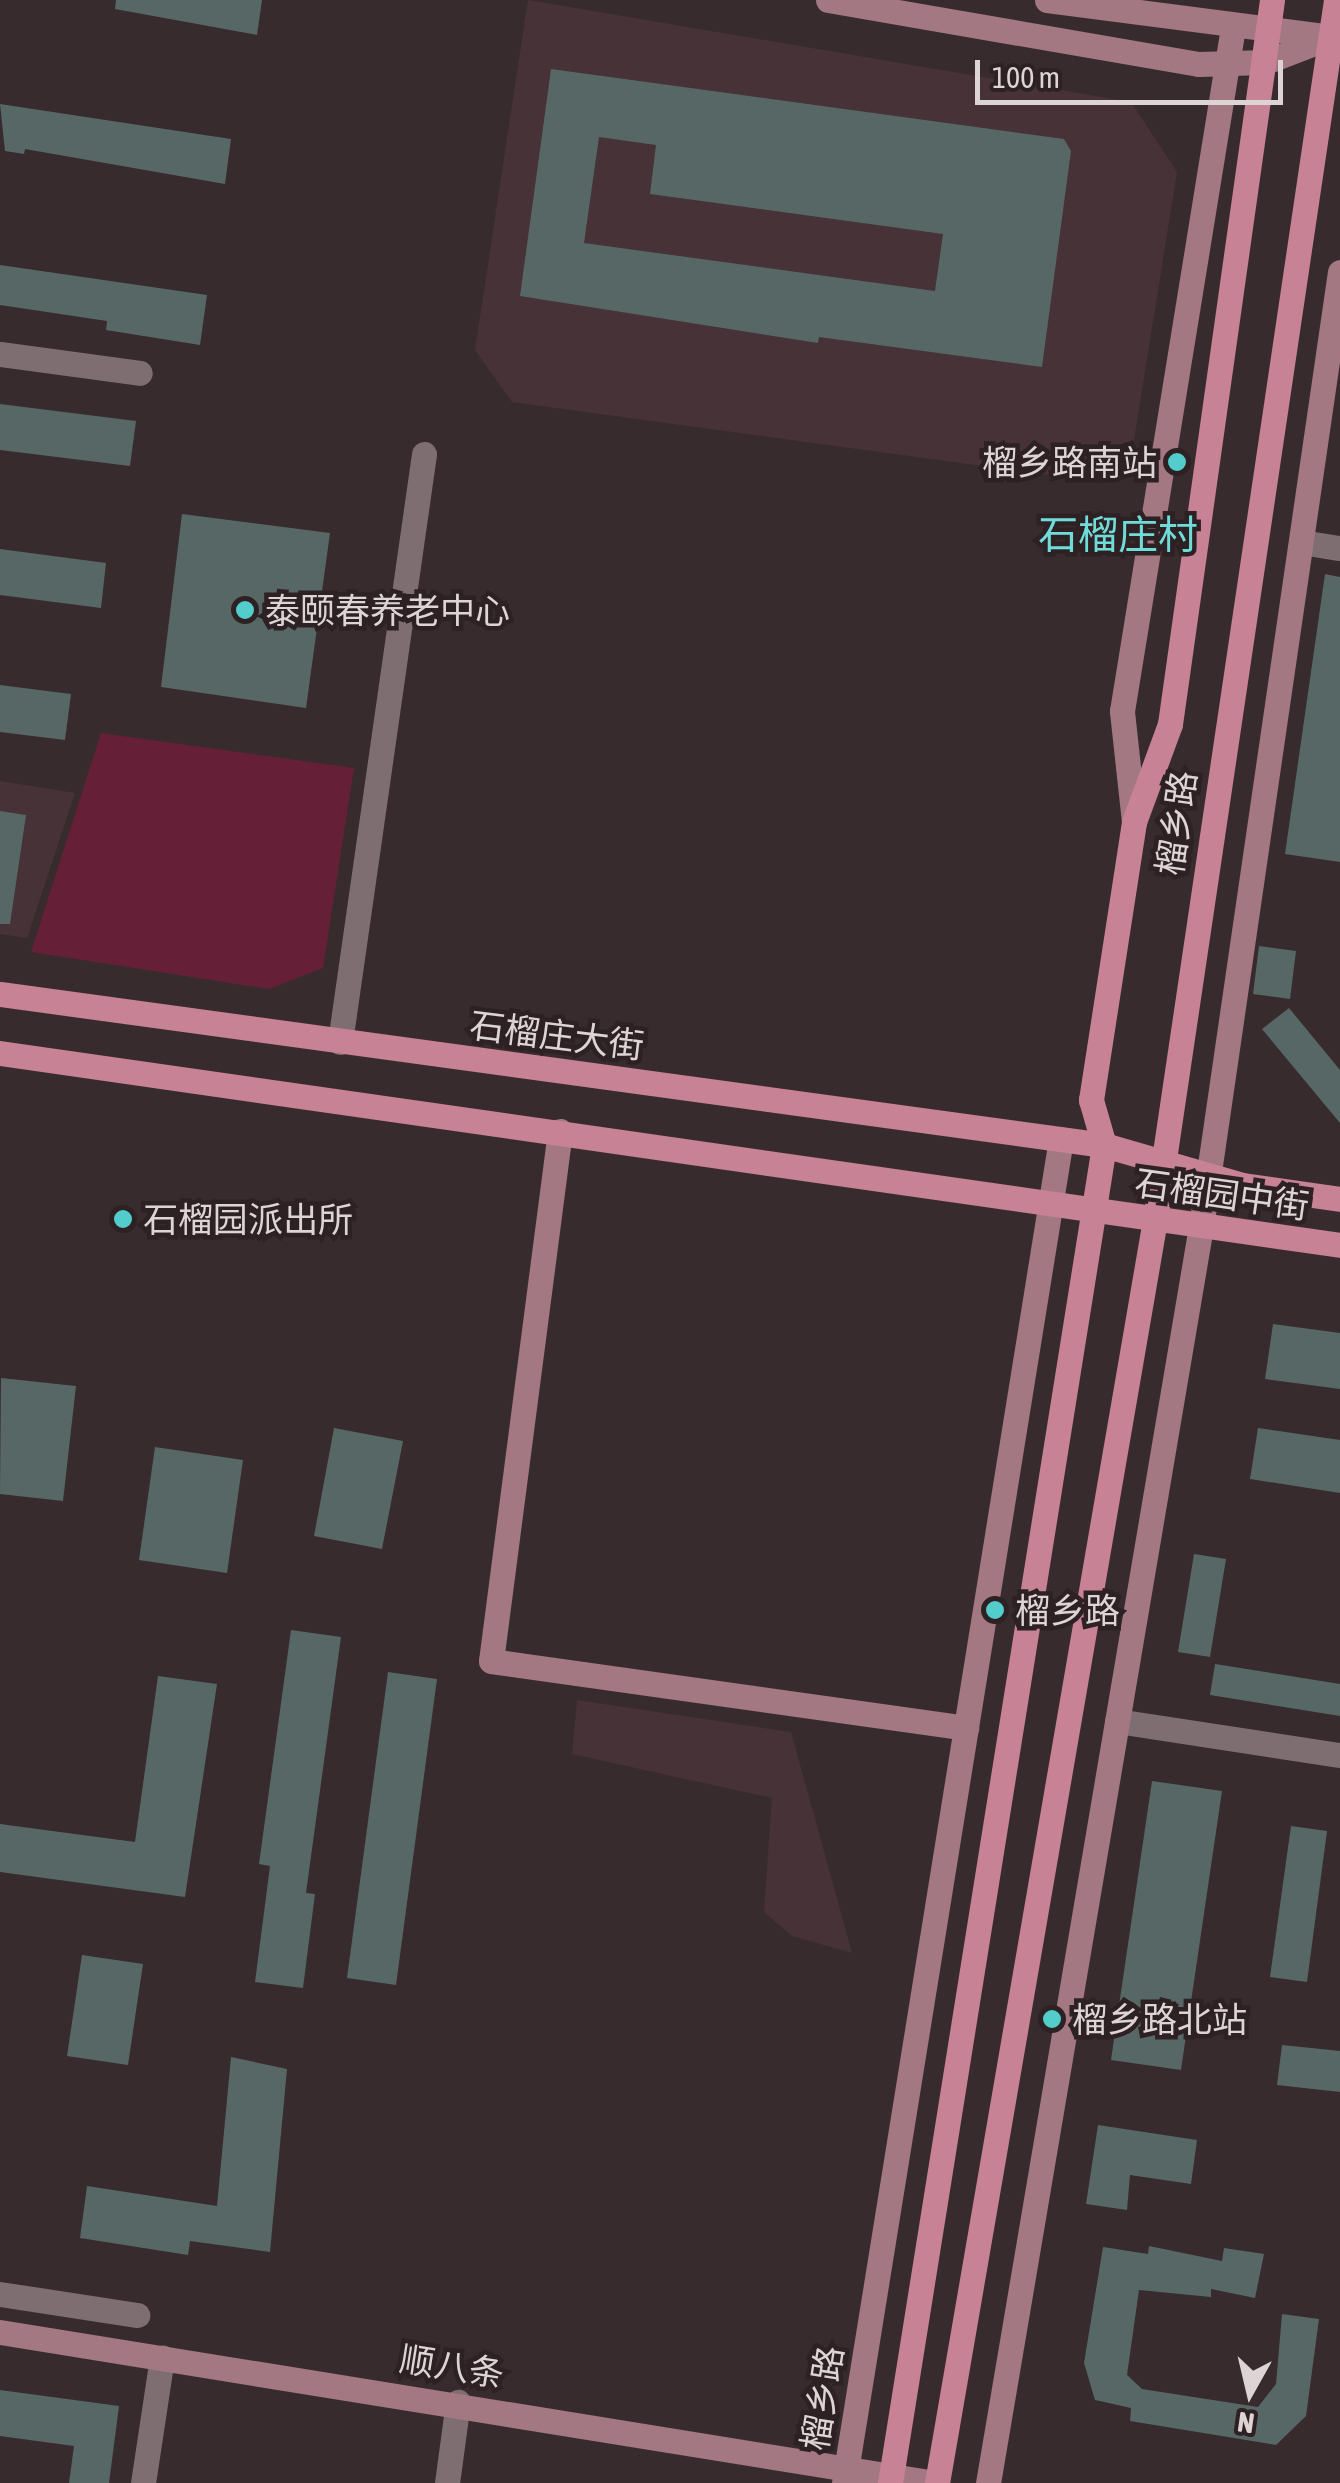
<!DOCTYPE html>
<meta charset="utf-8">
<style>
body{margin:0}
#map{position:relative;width:1340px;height:2483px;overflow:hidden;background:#382b2e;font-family:"Asap Condensed","Noto Sans SC",sans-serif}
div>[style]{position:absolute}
.built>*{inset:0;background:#473237}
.green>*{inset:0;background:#652038}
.building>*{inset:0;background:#566766}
.street>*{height:25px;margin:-12.5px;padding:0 12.5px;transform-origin:12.5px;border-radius:12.5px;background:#7e6e71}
.secondary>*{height:25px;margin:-12.5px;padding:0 12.5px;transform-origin:12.5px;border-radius:12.5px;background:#a37883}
.primary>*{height:25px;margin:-12.5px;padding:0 12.5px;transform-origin:12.5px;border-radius:12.5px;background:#c88295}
.dots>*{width:28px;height:28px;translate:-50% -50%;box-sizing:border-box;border:5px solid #2e2124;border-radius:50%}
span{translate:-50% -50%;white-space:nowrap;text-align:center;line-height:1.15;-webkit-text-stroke:9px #2e2124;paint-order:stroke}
.poi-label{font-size:35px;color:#ddd4d6}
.right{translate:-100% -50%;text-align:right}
.left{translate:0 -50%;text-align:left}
.street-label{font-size:35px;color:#ddd4d6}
.quarter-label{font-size:40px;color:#70dcda}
.north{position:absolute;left:1200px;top:2343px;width:100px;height:100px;-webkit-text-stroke:8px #2e2124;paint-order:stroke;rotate:188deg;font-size:28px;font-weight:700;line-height:40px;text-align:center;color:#ddd4d6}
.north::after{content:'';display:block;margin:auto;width:35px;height:45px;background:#ddd4d6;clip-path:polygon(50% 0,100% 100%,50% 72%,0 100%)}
.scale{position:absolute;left:975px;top:60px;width:308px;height:45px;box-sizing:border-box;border:5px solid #ddd4d6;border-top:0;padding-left:12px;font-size:30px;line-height:35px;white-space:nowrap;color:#ddd4d6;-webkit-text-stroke:8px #2e2124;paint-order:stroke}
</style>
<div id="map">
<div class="built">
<div style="clip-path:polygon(528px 0,1131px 102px,1177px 172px,1134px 440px,1079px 479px,512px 402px,475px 350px)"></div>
<div style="clip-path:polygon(0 781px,75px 793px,27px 938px,0 934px)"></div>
<div style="clip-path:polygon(577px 1700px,791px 1732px,852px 1953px,792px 1936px,764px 1912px,772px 1798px,572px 1754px)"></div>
</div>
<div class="green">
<div style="clip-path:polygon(101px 733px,354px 768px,323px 968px,269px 989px,31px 952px)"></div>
</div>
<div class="building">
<div style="clip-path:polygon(116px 0,262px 0,257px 35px,115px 9px)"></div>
<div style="clip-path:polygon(evenodd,551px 69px,1064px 139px,1071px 151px,1042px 367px,819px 337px,818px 343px,520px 296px,551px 69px,599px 137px,656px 145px,650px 194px,943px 234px,935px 291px,584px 243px,599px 137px)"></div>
<div style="clip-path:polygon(0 104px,231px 139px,225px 184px,25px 149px,24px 154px,5px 151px)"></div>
<div style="clip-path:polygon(0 265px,207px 295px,200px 345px,106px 330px,107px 321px,0 305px)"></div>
<div style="clip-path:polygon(0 404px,136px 421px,130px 466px,0 450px)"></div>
<div style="clip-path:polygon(182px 514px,330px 533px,306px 708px,161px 687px)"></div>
<div style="clip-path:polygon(0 549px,106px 563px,101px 608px,0 595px)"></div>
<div style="clip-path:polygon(1325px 574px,1340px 577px,1340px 862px,1285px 854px)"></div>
<div style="clip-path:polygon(0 685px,71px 694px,65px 740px,0 732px)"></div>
<div style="clip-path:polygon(0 811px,26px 815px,10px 924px,0 924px)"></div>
<div style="clip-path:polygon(1259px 946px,1296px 951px,1290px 999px,1253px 994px)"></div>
<div style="clip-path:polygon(1289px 1008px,1340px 1070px,1340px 1123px,1262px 1029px)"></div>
<div style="clip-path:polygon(1273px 1324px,1340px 1333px,1340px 1389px,1265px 1379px)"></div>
<div style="clip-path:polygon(1px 1378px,76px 1386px,63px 1501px,0 1494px)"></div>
<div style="clip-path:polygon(334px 1428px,403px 1441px,382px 1549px,314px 1536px)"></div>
<div style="clip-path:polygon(1258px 1428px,1340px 1440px,1340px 1493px,1250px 1479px)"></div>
<div style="clip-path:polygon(155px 1447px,243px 1460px,227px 1573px,139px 1560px)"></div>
<div style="clip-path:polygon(1194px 1554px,1226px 1559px,1210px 1657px,1178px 1652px)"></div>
<div style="clip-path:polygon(291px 1630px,341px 1637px,306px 1893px,315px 1894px,303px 1988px,255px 1982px,270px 1866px,259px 1864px)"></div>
<div style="clip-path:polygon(1215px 1664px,1340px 1684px,1340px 1716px,1210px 1695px)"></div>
<div style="clip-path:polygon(388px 1672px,437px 1679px,396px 1985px,347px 1978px)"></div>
<div style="clip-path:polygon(158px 1676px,217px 1684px,185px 1897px,0 1872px,0 1824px,135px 1842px)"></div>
<div style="clip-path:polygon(1152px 1781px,1222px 1791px,1181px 2070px,1111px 2060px)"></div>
<div style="clip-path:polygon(1291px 1826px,1327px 1831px,1307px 1982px,1270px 1977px)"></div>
<div style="clip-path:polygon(82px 1955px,143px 1964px,128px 2065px,67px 2056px)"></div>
<div style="clip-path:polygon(1282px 2045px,1340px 2051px,1340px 2092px,1277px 2085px)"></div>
<div style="clip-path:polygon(231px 2057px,287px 2069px,270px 2252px,190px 2241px,188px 2255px,80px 2238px,87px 2186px,217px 2206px)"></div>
<div style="clip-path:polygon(1098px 2125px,1197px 2140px,1191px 2184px,1130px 2175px,1127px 2210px,1086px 2204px)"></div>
<div style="clip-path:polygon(1149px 2246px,1222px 2261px,1224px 2248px,1264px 2254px,1255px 2298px,1211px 2289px,1211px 2297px,1139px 2290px,1127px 2375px,1142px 2389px,1258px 2407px,1276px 2384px,1282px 2314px,1319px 2319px,1306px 2416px,1276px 2445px,1130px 2421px,1131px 2408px,1095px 2400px,1084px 2363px,1103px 2247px,1148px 2254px)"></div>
<div style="clip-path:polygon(0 2390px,119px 2406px,109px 2483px,69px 2483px,74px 2446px,0 2436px)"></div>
</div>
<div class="street">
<div style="left:0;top:354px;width:141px;rotate:7.7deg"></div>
<div style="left:1301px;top:542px;width:39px;rotate:9deg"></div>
<div style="left:340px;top:1042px;width:594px;rotate:-81.87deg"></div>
<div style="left:1117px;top:1721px;width:226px;rotate:8.7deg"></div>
<div style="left:0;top:2294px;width:139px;rotate:8.7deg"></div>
<div style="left:143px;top:2483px;width:127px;rotate:-81.4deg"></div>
<div style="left:447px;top:2483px;width:82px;rotate:-82.3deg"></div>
</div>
<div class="secondary">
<div style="left:828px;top:0;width:376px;rotate:9.8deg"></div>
<div style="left:1199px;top:64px;width:66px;rotate:-1.7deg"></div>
<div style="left:1265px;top:62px;width:70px;rotate:-21deg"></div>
<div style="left:1047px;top:0;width:279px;rotate:7.4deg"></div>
<div style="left:1134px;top:822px;width:112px;rotate:-96.2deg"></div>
<div style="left:1122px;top:711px;width:693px;rotate:-80.78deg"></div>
<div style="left:560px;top:1131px;width:534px;rotate:97.42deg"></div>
<div style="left:491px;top:1661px;width:480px;rotate:8deg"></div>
<div style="left:0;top:2332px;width:946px;rotate:9.18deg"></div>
<div style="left:844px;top:2483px;width:1361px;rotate:-80.83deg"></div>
<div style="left:988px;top:2483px;width:1274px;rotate:-80.38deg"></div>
<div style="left:1201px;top:1227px;width:965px;rotate:-81.72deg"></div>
</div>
<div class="primary">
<div style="left:0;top:994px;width:1114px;rotate:7.79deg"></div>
<div style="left:1104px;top:1145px;width:145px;rotate:16.1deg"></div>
<div style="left:1243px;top:1185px;width:98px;rotate:8.2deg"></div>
<div style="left:0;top:1053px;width:1354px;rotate:8.15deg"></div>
<div style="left:890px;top:2483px;width:1355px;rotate:-80.91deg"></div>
<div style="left:1104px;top:1145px;width:47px;rotate:-106.1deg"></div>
<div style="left:1091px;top:1100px;width:281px;rotate:-81.2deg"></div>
<div style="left:1134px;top:822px;width:104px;rotate:-69.8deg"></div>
<div style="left:1170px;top:724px;width:731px;rotate:-81.98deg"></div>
<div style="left:937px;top:2483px;width:1282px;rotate:-80.21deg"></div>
<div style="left:1155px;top:1220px;width:1233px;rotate:-81.56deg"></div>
</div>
<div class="dots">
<div style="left:1177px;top:462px;background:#52cdcc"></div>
<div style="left:245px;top:610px;background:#52cdcc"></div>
<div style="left:123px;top:1219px;background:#52cdcc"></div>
<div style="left:995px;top:1610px;background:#52cdcc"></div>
<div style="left:1052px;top:2019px;background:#52cdcc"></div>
</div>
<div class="poi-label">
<span class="right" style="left:1157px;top:462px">榴乡路南站</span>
<span class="left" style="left:265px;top:610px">泰颐春养老中心</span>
<span class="left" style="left:143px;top:1219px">石榴园派出所</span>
<span class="left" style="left:1015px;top:1610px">榴乡路</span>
<span class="left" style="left:1072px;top:2019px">榴乡路北站</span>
</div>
<div class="street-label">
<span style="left:1176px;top:823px;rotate:-82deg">榴乡路</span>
<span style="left:557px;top:1035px;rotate:7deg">石榴庄大街</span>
<span style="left:1222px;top:1194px;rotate:8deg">石榴园中街</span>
<span style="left:452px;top:2366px;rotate:9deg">顺八条</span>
<span style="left:822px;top:2398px;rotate:-81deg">榴乡路</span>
</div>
<div class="quarter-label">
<span style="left:1118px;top:535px">石榴庄村</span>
</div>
<div class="north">N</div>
<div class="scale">100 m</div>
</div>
